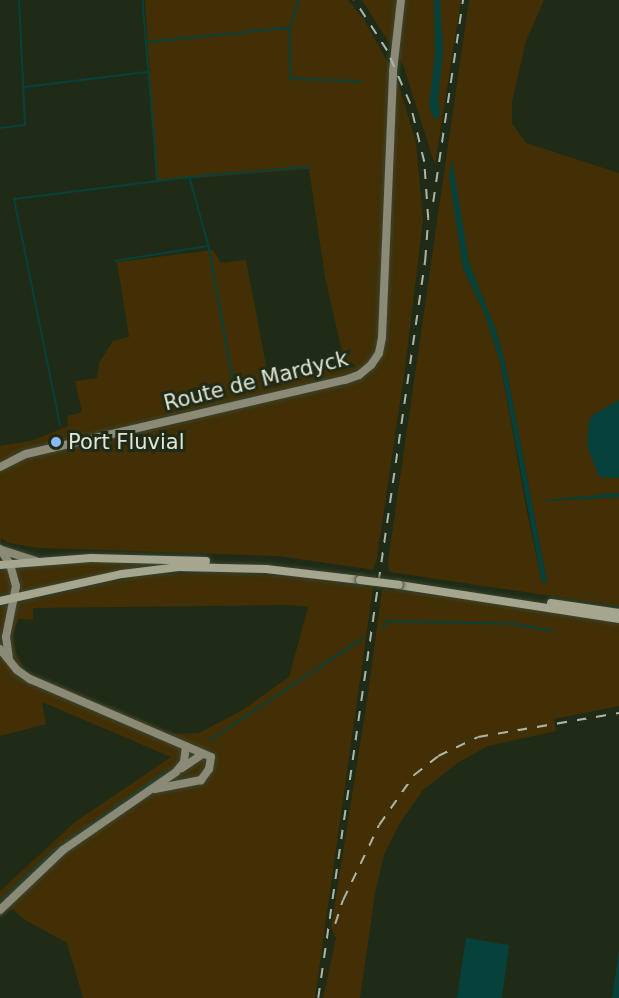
<!DOCTYPE html>
<style>
body{margin:0}
#map{position:relative;width:619px;height:998px;overflow:hidden;background:#1f2b16;font-family:"DejaVu Sans",sans-serif}
div>[style]{position:absolute}
.green>*{inset:0;background:#422f05}
.water>*{inset:0;background:#06423b}
.stream>*{height:1.5px;margin:-0.75px;padding:0 0.75px;transform-origin:0.75px;border-radius:0.75px;background:#06423b}
.roads{filter:drop-shadow(0 0 2px #3a4531) drop-shadow(0 0 2px #3a4531)}
.secondary>*{height:8px;margin:-4px;padding:0 4px;transform-origin:4px;border-radius:4px;background:#8a8a77}
.primary>*{height:8px;margin:-4px;padding:0 4px;transform-origin:4px;border-radius:4px;background:#a6a68e}
.rail>*{height:1.5px;margin-top:-0.75px;transform-origin:0;background:repeating-linear-gradient(90deg,#adb6a6 0 10px,transparent 0 20px)}
.bridges{filter:drop-shadow(0 0 2px #3a4531) drop-shadow(0 0 2px #3a4531)}
.primary-bridge>*{height:8px;margin:-4px;padding:0 4px;transform-origin:4px;border-radius:4px;background:#a6a68e}
.dots>*{width:16px;height:16px;translate:-50% -50%;box-sizing:border-box;border:3px solid #1f2b16;border-radius:50%}
span{translate:-50% -50%;white-space:nowrap;text-align:center;line-height:1.15;-webkit-text-stroke:6px #1f2b16;paint-order:stroke}
.street-label{font-size:21px;color:#dee6d8}
.poi-label{font-size:21px;color:#dee6d8}
.left{translate:0 -50%;text-align:left}
</style>
<div id="map">
<div class="green">
<div style="clip-path:polygon(145px 0,348px 0,363px 18px,397px 79px,416px 142px,423px 220px,405px 369px,377px 558px,373px 570px,279px 556px,39px 548px,8px 543px,1px 538px,0 559px,0 446px,34px 440px,68px 426px,67px 416px,82px 412px,75px 381px,97px 378px,99px 363px,113px 341px,129px 337px,117px 262px,213px 250px,221px 263px,246px 260px,269px 381px,345px 365px,325px 277px,309px 169px,156px 181px)"></div>
<div style="clip-path:polygon(362px 0,461px 0,435px 165px,403px 65px)"></div>
<div style="clip-path:polygon(evenodd,469px 0,544px 0,526px 41px,512px 102px,512px 123px,526px 143px,619px 173px,619px 493px,542px 501px,619px 497px,619px 606px,389px 572px,388px 561px,469px 0,451px 163px,469px 263px,496px 331px,505px 363px,547px 582px,542px 582px,527px 512px,500px 361px,484px 312px,463px 268px,450px 176px,451px 163px)"></div>
<div style="clip-path:polygon(95px 560px,119px 560px,146px 564px,146px 567px,113px 571px,43px 588px,0 595px,0 571px)"></div>
<div style="clip-path:polygon(evenodd,228px 573px,294px 577px,373px 588px,315px 998px,83px 998px,67px 943px,25px 920px,11px 908px,0 918px,0 891px,75px 822px,171px 757px,42px 702px,46px 724px,0 736px,0 607px,131px 578px,162px 574px,228px 573px,289px 605px,308px 607px,289px 677px,241px 711px,199px 733px,174px 734px,25px 671px,15px 651px,13px 634px,16px 625px,19px 619px,33px 620px,33px 608px,289px 605px)"></div>
<div style="clip-path:polygon(382px 589px,457px 598px,619px 623px,619px 706px,554px 719px,556px 731px,488px 746px,459px 762px,423px 790px,400px 823px,384px 855px,375px 894px,360px 998px,323px 998px,336px 938px,331px 928px,367px 701px)"></div>
</div>
<div class="water">
<div style="clip-path:polygon(434px 0,440px 0,443px 50px,438px 100px,440px 113px,436px 121px,429px 107px,435px 54px)"></div>
<div style="clip-path:polygon(452px 160px,469px 263px,496px 331px,505px 363px,547px 582px,542px 583px,500px 361px,484px 312px,463px 268px,449px 176px)"></div>
<div style="clip-path:polygon(619px 400px,619px 478px,599px 477px,587px 445px,589px 420px,593px 415px)"></div>
<div style="clip-path:polygon(619px 493px,619px 497px,542px 501px,545px 500px)"></div>
<div style="clip-path:polygon(466px 938px,509px 945px,502px 998px,457px 998px)"></div>
<div style="clip-path:polygon(619px 951px,619px 998px,612px 998px)"></div>
</div>
<div class="stream">
<div style="left:143px;top:0;width:182px;rotate:85.3deg"></div>
<div style="left:299px;top:0;width:31px;rotate:107deg"></div>
<div style="left:290px;top:30px;width:49px;rotate:88.8deg"></div>
<div style="left:291px;top:79px;width:70px;rotate:1.6deg"></div>
<div style="left:148px;top:42px;width:138px;rotate:-5.8deg"></div>
<div style="left:285px;top:28px;width:4px;rotate:27deg"></div>
<div style="left:25px;top:87px;width:124px;rotate:-7deg"></div>
<div style="left:0;top:128px;width:25px;rotate:-7deg"></div>
<div style="left:25px;top:125px;width:125px;rotate:-92.7deg"></div>
<div style="left:190px;top:178px;width:71px;rotate:74.4deg"></div>
<div style="left:209px;top:246px;width:147px;rotate:79.8deg"></div>
<div style="left:115px;top:261px;width:94px;rotate:-9.2deg"></div>
<div style="left:60px;top:425px;width:231px;rotate:-101.5deg"></div>
<div style="left:14px;top:199px;width:177px;rotate:-7.1deg"></div>
<div style="left:190px;top:177px;width:120px;rotate:-4.8deg"></div>
<div style="left:383px;top:628px;width:9px;rotate:-54deg"></div>
<div style="left:388px;top:621px;width:128px;rotate:1.3deg"></div>
<div style="left:516px;top:624px;width:37px;rotate:11deg"></div>
<div style="left:209px;top:741px;width:184px;rotate:-33.7deg"></div>
<div style="left:0;top:901px;width:70px;rotate:-43.3deg"></div>
<div style="left:51px;top:853px;width:142px;rotate:-35.3deg"></div>
</div>
<div class="roads">
<div class="secondary">
<div style="left:0;top:467px;width:29px;rotate:-27deg"></div>
<div style="left:26px;top:454px;width:327px;rotate:-13.1deg"></div>
<div style="left:345px;top:380px;width:15px;rotate:-20deg"></div>
<div style="left:359px;top:375px;width:16px;rotate:-40deg"></div>
<div style="left:371px;top:365px;width:14px;rotate:-56deg"></div>
<div style="left:379px;top:353px;width:16px;rotate:-79deg"></div>
<div style="left:382px;top:337px;width:266px;rotate:-87.6deg"></div>
<div style="left:393px;top:71px;width:71px;rotate:-83.6deg"></div>
<div style="left:0;top:549px;width:18px;rotate:56deg"></div>
<div style="left:10px;top:564px;width:23px;rotate:75deg"></div>
<div style="left:16px;top:586px;width:52px;rotate:101.1deg"></div>
<div style="left:6px;top:637px;width:22px;rotate:82deg"></div>
<div style="left:2px;top:550px;width:36px;rotate:18deg"></div>
<div style="left:0;top:649px;width:27px;rotate:51deg"></div>
<div style="left:17px;top:670px;width:16px;rotate:35deg"></div>
<div style="left:30px;top:679px;width:197px;rotate:23.3deg"></div>
<div style="left:211px;top:757px;width:12px;rotate:99deg"></div>
<div style="left:209px;top:769px;width:14px;rotate:126deg"></div>
<div style="left:201px;top:780px;width:47px;rotate:168.9deg"></div>
<div style="left:182px;top:768px;width:25px;rotate:-34deg"></div>
<div style="left:0;top:910px;width:87px;rotate:-43.6deg"></div>
<div style="left:63px;top:850px;width:137px;rotate:-34.6deg"></div>
<div style="left:176px;top:772px;width:13px;rotate:-51deg"></div>
<div style="left:184px;top:762px;width:16px;rotate:-83deg"></div>
</div>
<div class="primary">
<div style="left:0;top:565px;width:91px;rotate:-4.4deg"></div>
<div style="left:91px;top:558px;width:115px;rotate:1.5deg"></div>
<div style="left:399px;top:585px;width:223px;rotate:8.8deg"></div>
<div style="left:0;top:601px;width:125px;rotate:-12.5deg"></div>
<div style="left:122px;top:574px;width:57px;rotate:-7deg"></div>
<div style="left:179px;top:567px;width:87px;rotate:1.3deg"></div>
<div style="left:266px;top:569px;width:95px;rotate:6.7deg"></div>
<div style="left:551px;top:603px;width:69px;rotate:8.4deg"></div>
</div>
</div>
<div class="rail">
<div style="left:433px;top:202px;width:204px;rotate:-81.6deg"></div>
<div style="left:335px;top:924px;width:25px;rotate:-72deg"></div>
<div style="left:343px;top:900px;width:83px;rotate:-64.4deg"></div>
<div style="left:379px;top:825px;width:61px;rotate:-55deg"></div>
<div style="left:414px;top:775px;width:31px;rotate:-38deg"></div>
<div style="left:438px;top:756px;width:44px;rotate:-25.4deg"></div>
<div style="left:478px;top:737px;width:143px;rotate:-9.7deg"></div>
<div style="left:318px;top:998px;width:746px;rotate:-81.75deg"></div>
<div style="left:425px;top:260px;width:41px;rotate:-85.8deg"></div>
<div style="left:428px;top:219px;width:57px;rotate:-94deg"></div>
<div style="left:424px;top:162px;width:60px;rotate:-103.6deg"></div>
<div style="left:410px;top:104px;width:58px;rotate:-113.5deg"></div>
<div style="left:387px;top:51px;width:61px;rotate:-122.9deg"></div>
</div>
<div class="bridges">
<div class="primary-bridge">
<div style="left:360px;top:580px;width:39px;rotate:7deg"></div>
</div>
</div>
<div class="dots">
<div style="left:56px;top:442px;background:#8cb9fc"></div>
</div>
<div class="street-label">
<span style="left:256px;top:381px;rotate:-14deg">Route de Mardyck</span>
</div>
<div class="poi-label">
<span class="left" style="left:68px;top:442px">Port Fluvial</span>
</div>
</div>
